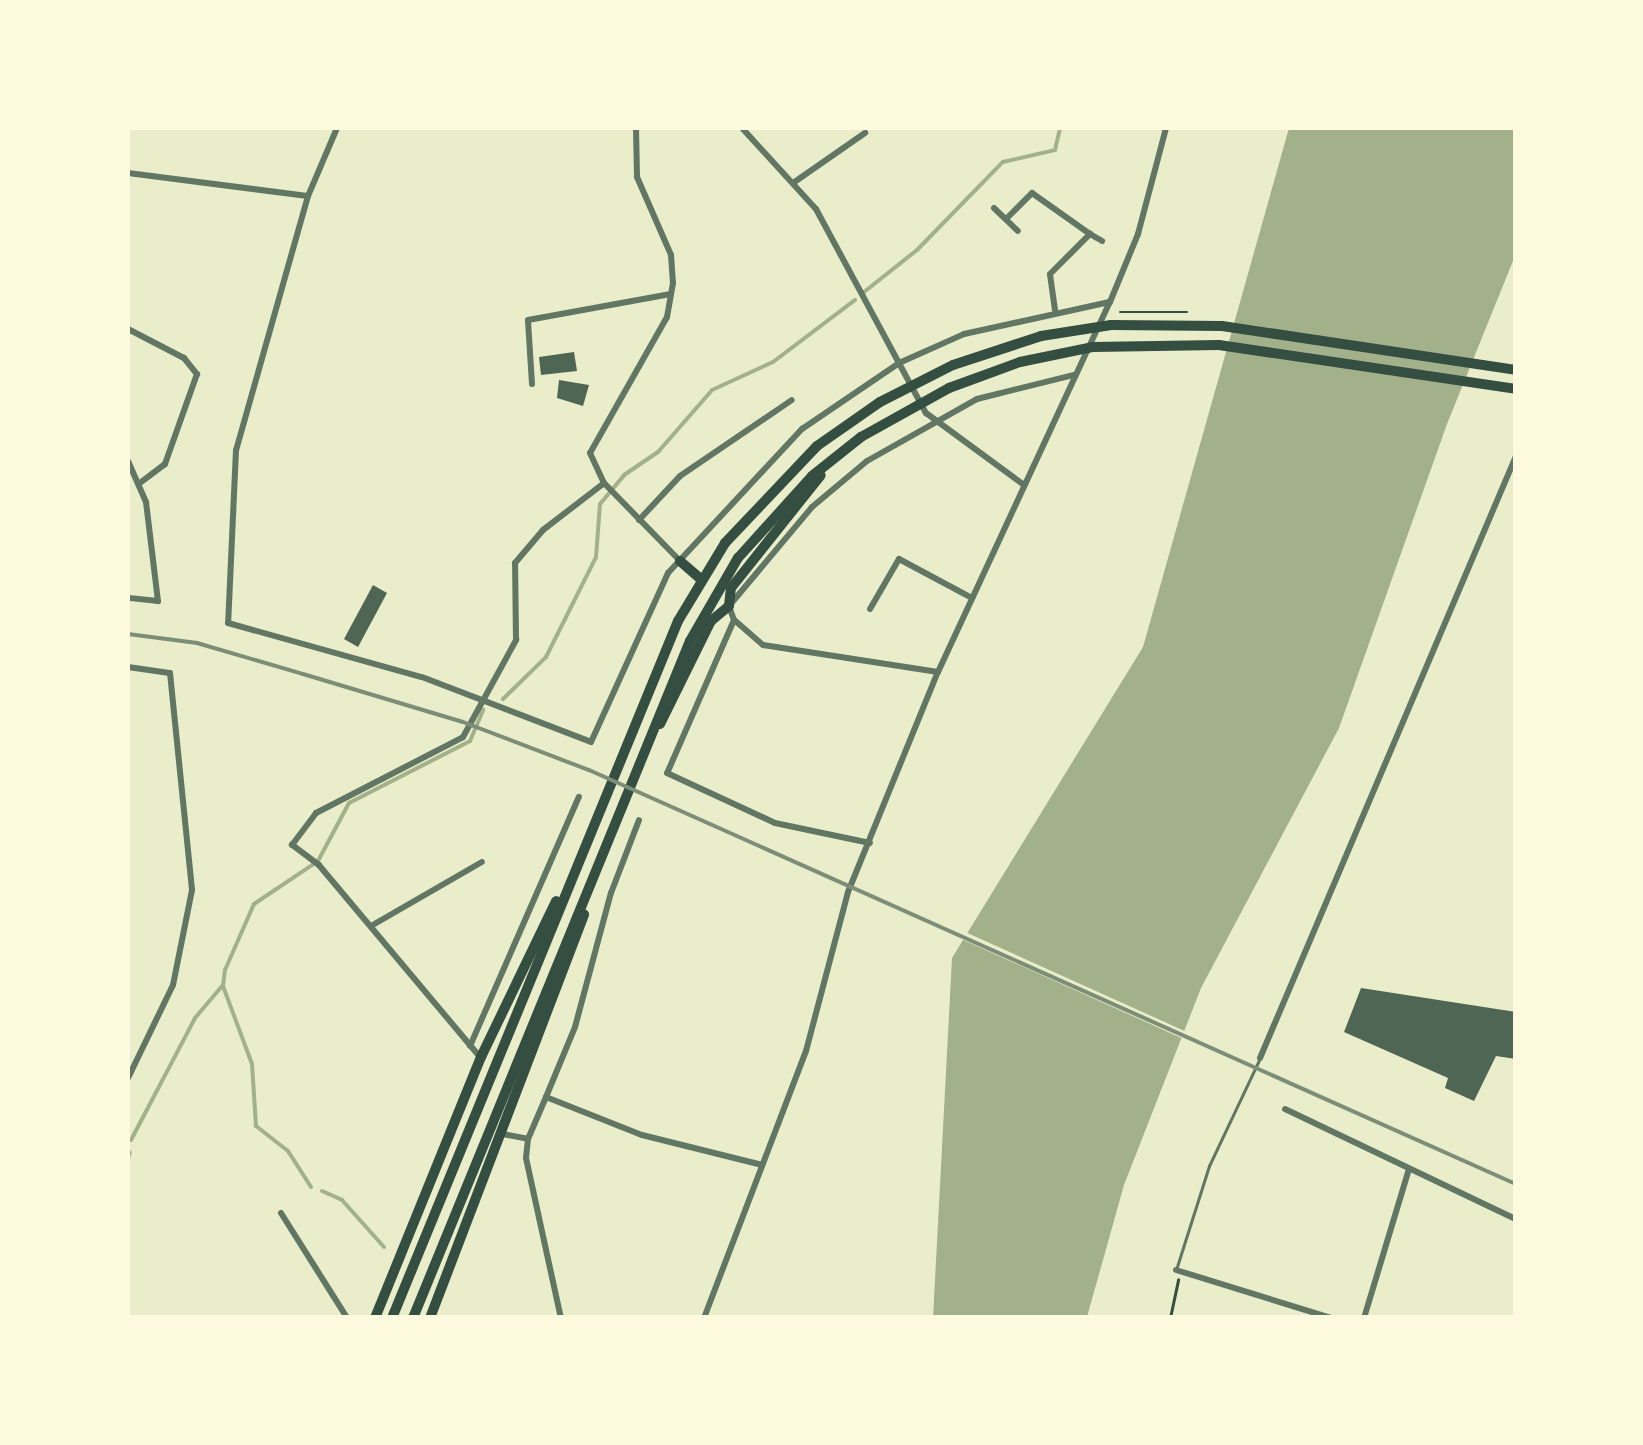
<!DOCTYPE html>
<style>
body{margin:0}
#map{position:relative;width:1643px;height:1445px;overflow:hidden;background:#e9edc9;font-family:Roboto,sans-serif}
div>[style]{position:absolute}
.water>*{inset:0;background:#a3b18a}
.pier>*{inset:0;background:#e9edc9}
.stream>*{height:4px;margin:-2px;padding:0 2px;transform-origin:2px;border-radius:2px;background:#a3b18a}
.building>*{inset:0;background:#4f6655}
.path>*{height:2.5px;margin:-1.25px;padding:0 1.25px;transform-origin:1.25px;border-radius:1.25px;background:#344e41}
.service>*{height:2.5px;margin:-1.25px;padding:0 1.25px;transform-origin:1.25px;border-radius:1.25px;background:#617663}
.minor>*{height:6px;margin:-3px;padding:0 3px;transform-origin:3px;border-radius:3px;background:#617663}
.trunk>*{height:10px;margin:-5px;padding:0 5px;transform-origin:5px;border-radius:5px;background:#344e41}
.rail>*{height:4px;margin:-2px;padding:0 2px;transform-origin:2px;border-radius:2px;background:#7c8e77}
span{translate:-50% -50%;white-space:nowrap;text-align:center;line-height:1.15;-webkit-text-stroke:9px #fefae0;paint-order:stroke}
.frame{position:absolute;inset:0;border:130px solid #fefae0;pointer-events:none}
</style>
<div id="map">
<div class="water">
<div style="clip-path:polygon(1289px 128px,1515px 128px,1515px 256px,1447px 424px,1339px 728px,1201px 988px,1124px 1185px,1087px 1317px,933px 1318px,952px 958px,1143px 647px)"></div>
</div>
<div class="pier">
<div style="clip-path:polygon(963px 931px,1189px 1033px,1186px 1040px,959px 938px)"></div>
</div>
<div class="stream">
<div style="left:864px;top:292px;width:68px;rotate:-38.4deg"></div>
<div style="left:917px;top:250px;width:123px;rotate:-45.7deg"></div>
<div style="left:1003px;top:162px;width:53px;rotate:-13deg"></div>
<div style="left:1055px;top:150px;width:23px;rotate:-77deg"></div>
<div style="left:503px;top:699px;width:60px;rotate:-44.3deg"></div>
<div style="left:546px;top:657px;width:112px;rotate:-63.4deg"></div>
<div style="left:596px;top:557px;width:53px;rotate:-85.7deg"></div>
<div style="left:600px;top:504px;width:38px;rotate:-50deg"></div>
<div style="left:624px;top:475px;width:41px;rotate:-34.1deg"></div>
<div style="left:658px;top:452px;width:82px;rotate:-48.9deg"></div>
<div style="left:712px;top:390px;width:67px;rotate:-24.7deg"></div>
<div style="left:773px;top:362px;width:103px;rotate:-37.1deg"></div>
<div style="left:131px;top:1140px;width:138px;rotate:-62.3deg"></div>
<div style="left:195px;top:1018px;width:42px;rotate:-49.8deg"></div>
<div style="left:128px;top:1158px;width:6px;rotate:-72deg"></div>
<div style="left:311px;top:1187px;width:43px;rotate:-122.6deg"></div>
<div style="left:288px;top:1151px;width:41px;rotate:-142deg"></div>
<div style="left:256px;top:1126px;width:62px;rotate:-93.7deg"></div>
<div style="left:252px;top:1064px;width:83px;rotate:-110.4deg"></div>
<div style="left:223px;top:986px;width:16px;rotate:-83deg"></div>
<div style="left:225px;top:970px;width:72px;rotate:-66.3deg"></div>
<div style="left:254px;top:904px;width:77px;rotate:-33.9deg"></div>
<div style="left:318px;top:861px;width:66px;rotate:-61.9deg"></div>
<div style="left:349px;top:803px;width:136px;rotate:-27.1deg"></div>
<div style="left:470px;top:741px;width:34px;rotate:-67deg"></div>
<div style="left:322px;top:1191px;width:22px;rotate:24deg"></div>
<div style="left:342px;top:1200px;width:63px;rotate:48.2deg"></div>
</div>
<div class="building">
<div style="clip-path:polygon(574px 352px,577px 371px,541px 375px,539px 357px)"></div>
<div style="clip-path:polygon(559px 380px,589px 385px,583px 406px,557px 398px)"></div>
<div style="clip-path:polygon(373px 585px,387px 593px,358px 647px,344px 639px)"></div>
<div style="clip-path:polygon(1361px 988px,1516px 1012px,1516px 1059px,1496px 1056px,1474px 1101px,1445px 1088px,1448px 1078px,1344px 1032px)"></div>
</div>
<div class="path">
<div style="left:1120px;top:312px;width:67px"></div>
<div style="left:1170px;top:1318px;width:39px;rotate:-78deg"></div>
</div>
<div class="service">
<div style="left:1176px;top:1270px;width:109px;rotate:-72.4deg"></div>
<div style="left:1209px;top:1166px;width:117px;rotate:-64.7deg"></div>
</div>
<div class="minor">
<div style="left:337px;top:128px;width:74px;rotate:113.1deg"></div>
<div style="left:308px;top:196px;width:264px;rotate:105.8deg"></div>
<div style="left:236px;top:450px;width:173px;rotate:92.6deg"></div>
<div style="left:228px;top:623px;width:201px;rotate:15.6deg"></div>
<div style="left:422px;top:677px;width:181px;rotate:21deg"></div>
<div style="left:591px;top:742px;width:186px;rotate:-65.5deg"></div>
<div style="left:668px;top:573px;width:197px;rotate:-47.1deg"></div>
<div style="left:802px;top:429px;width:117px;rotate:-34.2deg"></div>
<div style="left:899px;top:363px;width:71px;rotate:-24deg"></div>
<div style="left:964px;top:334px;width:149px;rotate:-12.4deg"></div>
<div style="left:636px;top:128px;width:49px;rotate:88.8deg"></div>
<div style="left:637px;top:177px;width:85px;rotate:66.4deg"></div>
<div style="left:671px;top:255px;width:28px;rotate:86deg"></div>
<div style="left:673px;top:283px;width:35px;rotate:100deg"></div>
<div style="left:667px;top:317px;width:156px;rotate:119.5deg"></div>
<div style="left:590px;top:453px;width:33px;rotate:65deg"></div>
<div style="left:604px;top:483px;width:109px;rotate:45.7deg"></div>
<div style="left:742px;top:128px;width:110px;rotate:47.6deg"></div>
<div style="left:816px;top:209px;width:232px;rotate:61.7deg"></div>
<div style="left:926px;top:413px;width:122px;rotate:36.3deg"></div>
<div style="left:128px;top:173px;width:181px;rotate:7.3deg"></div>
<div style="left:793px;top:183px;width:88px;rotate:-34.8deg"></div>
<div style="left:994px;top:208px;width:33px;rotate:44deg"></div>
<div style="left:1006px;top:219px;width:37px;rotate:-45deg"></div>
<div style="left:1032px;top:193px;width:71px;rotate:35.3deg"></div>
<div style="left:1055px;top:310px;width:36px;rotate:-98deg"></div>
<div style="left:1050px;top:274px;width:57px;rotate:-45deg"></div>
<div style="left:1090px;top:234px;width:14px;rotate:30deg"></div>
<div style="left:128px;top:329px;width:63px;rotate:27.4deg"></div>
<div style="left:184px;top:358px;width:21px;rotate:51deg"></div>
<div style="left:197px;top:374px;width:96px;rotate:109.6deg"></div>
<div style="left:165px;top:464px;width:30px;rotate:143deg"></div>
<div style="left:532px;top:384px;width:64px;rotate:-93.6deg"></div>
<div style="left:528px;top:320px;width:145px;rotate:-10.3deg"></div>
<div style="left:128px;top:461px;width:45px;rotate:66.3deg"></div>
<div style="left:146px;top:502px;width:100px;rotate:83.1deg"></div>
<div style="left:158px;top:601px;width:30px;rotate:-174deg"></div>
<div style="left:639px;top:520px;width:60px;rotate:-47deg"></div>
<div style="left:680px;top:476px;width:135px;rotate:-34.2deg"></div>
<div style="left:870px;top:609px;width:58px;rotate:-59.9deg"></div>
<div style="left:899px;top:559px;width:83px;rotate:28.1deg"></div>
<div style="left:734px;top:620px;width:167px;rotate:113.6deg"></div>
<div style="left:667px;top:773px;width:119px;rotate:24.8deg"></div>
<div style="left:775px;top:823px;width:97px;rotate:11.9deg"></div>
<div style="left:128px;top:667px;width:42px;rotate:8.1deg"></div>
<div style="left:170px;top:673px;width:218px;rotate:84.2deg"></div>
<div style="left:192px;top:890px;width:97px;rotate:101.3deg"></div>
<div style="left:173px;top:985px;width:103px;rotate:115.8deg"></div>
<div style="left:938px;top:672px;width:177px;rotate:-171.2deg"></div>
<div style="left:763px;top:645px;width:38px;rotate:-139deg"></div>
<div style="left:734px;top:620px;width:15px;rotate:-110deg"></div>
<div style="left:729px;top:606px;width:129px;rotate:-50deg"></div>
<div style="left:812px;top:507px;width:72px;rotate:-39.9deg"></div>
<div style="left:867px;top:461px;width:126px;rotate:-29.4deg"></div>
<div style="left:977px;top:399px;width:99px;rotate:-14deg"></div>
<div style="left:371px;top:926px;width:128px;rotate:-30deg"></div>
<div style="left:470px;top:1046px;width:272px;rotate:-66.4deg"></div>
<div style="left:480px;top:1057px;width:251px;rotate:-130deg"></div>
<div style="left:319px;top:865px;width:34px;rotate:-143deg"></div>
<div style="left:292px;top:845px;width:40px;rotate:-53deg"></div>
<div style="left:316px;top:813px;width:165px;rotate:-27.3deg"></div>
<div style="left:463px;top:737px;width:111px;rotate:-61.3deg"></div>
<div style="left:516px;top:640px;width:77px;rotate:-90.7deg"></div>
<div style="left:515px;top:563px;width:43px;rotate:-49.7deg"></div>
<div style="left:543px;top:530px;width:77px;rotate:-37.6deg"></div>
<div style="left:1260px;top:1058px;width:654px;rotate:-66.96deg"></div>
<div style="left:546px;top:1097px;width:76px;rotate:-67.5deg"></div>
<div style="left:575px;top:1027px;width:139px;rotate:-75deg"></div>
<div style="left:611px;top:893px;width:78px;rotate:-69deg"></div>
<div style="left:1285px;top:1109px;width:256px;rotate:25.5deg"></div>
<div style="left:503px;top:1134px;width:25px;rotate:11deg"></div>
<div style="left:528px;top:1139px;width:19px;rotate:96deg"></div>
<div style="left:526px;top:1158px;width:164px;rotate:77.7deg"></div>
<div style="left:528px;top:1139px;width:46px;rotate:-66.8deg"></div>
<div style="left:546px;top:1097px;width:103px;rotate:21.6deg"></div>
<div style="left:642px;top:1135px;width:124px;rotate:14deg"></div>
<div style="left:281px;top:1213px;width:124px;rotate:57.8deg"></div>
<div style="left:1176px;top:1270px;width:162px;rotate:17.2deg"></div>
<div style="left:704px;top:1318px;width:286px;rotate:-69.1deg"></div>
<div style="left:806px;top:1051px;width:164px;rotate:-75.2deg"></div>
<div style="left:848px;top:892px;width:238px;rotate:-67.8deg"></div>
<div style="left:938px;top:672px;width:408px;rotate:-65.1deg"></div>
<div style="left:1110px;top:302px;width:74px;rotate:-67.6deg"></div>
<div style="left:1138px;top:234px;width:110px;rotate:-75.2deg"></div>
<div style="left:1364px;top:1318px;width:156px;rotate:-73.2deg"></div>
</div>
<div class="trunk">
<div style="left:680px;top:561px;width:28px;rotate:41deg"></div>
<div style="left:660px;top:724px;width:115px;rotate:-63.7deg"></div>
<div style="left:711px;top:621px;width:23px;rotate:-40deg"></div>
<div style="left:729px;top:606px;width:18px;rotate:-84deg"></div>
<div style="left:731px;top:588px;width:144px;rotate:-51.5deg"></div>
<div style="left:375px;top:1318px;width:282px;rotate:-67.9deg"></div>
<div style="left:481px;top:1057px;width:173px;rotate:-64.3deg"></div>
<div style="left:392px;top:1318px;width:753px;rotate:-67.69deg"></div>
<div style="left:678px;top:621px;width:91px;rotate:-58.9deg"></div>
<div style="left:725px;top:543px;width:134px;rotate:-46.5deg"></div>
<div style="left:817px;top:446px;width:77px;rotate:-34.9deg"></div>
<div style="left:880px;top:402px;width:82px;rotate:-26.9deg"></div>
<div style="left:953px;top:365px;width:93px;rotate:-18.2deg"></div>
<div style="left:1041px;top:336px;width:71px;rotate:-8.9deg"></div>
<div style="left:1111px;top:325px;width:111px;rotate:0.5deg"></div>
<div style="left:1222px;top:326px;width:297px;rotate:8.5deg"></div>
<div style="left:413px;top:1318px;width:731px;rotate:-67.75deg"></div>
<div style="left:690px;top:641px;width:96px;rotate:-60deg"></div>
<div style="left:738px;top:558px;width:110px;rotate:-47.9deg"></div>
<div style="left:812px;top:476px;width:63px;rotate:-38.5deg"></div>
<div style="left:861px;top:437px;width:101px;rotate:-29.1deg"></div>
<div style="left:949px;top:388px;width:76px;rotate:-20.1deg"></div>
<div style="left:1020px;top:362px;width:75px;rotate:-11.6deg"></div>
<div style="left:1093px;top:347px;width:126px;rotate:-0.9deg"></div>
<div style="left:1219px;top:345px;width:300px;rotate:8.4deg"></div>
<div style="left:430px;top:1318px;width:432px;rotate:-69.1deg"></div>
</div>
<div class="rail">
<div style="left:128px;top:634px;width:70px;rotate:7.4deg"></div>
<div style="left:197px;top:643px;width:110px;rotate:16.3deg"></div>
<div style="left:303px;top:674px;width:167px;rotate:16.7deg"></div>
<div style="left:463px;top:722px;width:135px;rotate:20.9deg"></div>
<div style="left:589px;top:770px;width:1015px;rotate:24.07deg"></div>
</div>
<div class="frame"></div>
</div>
